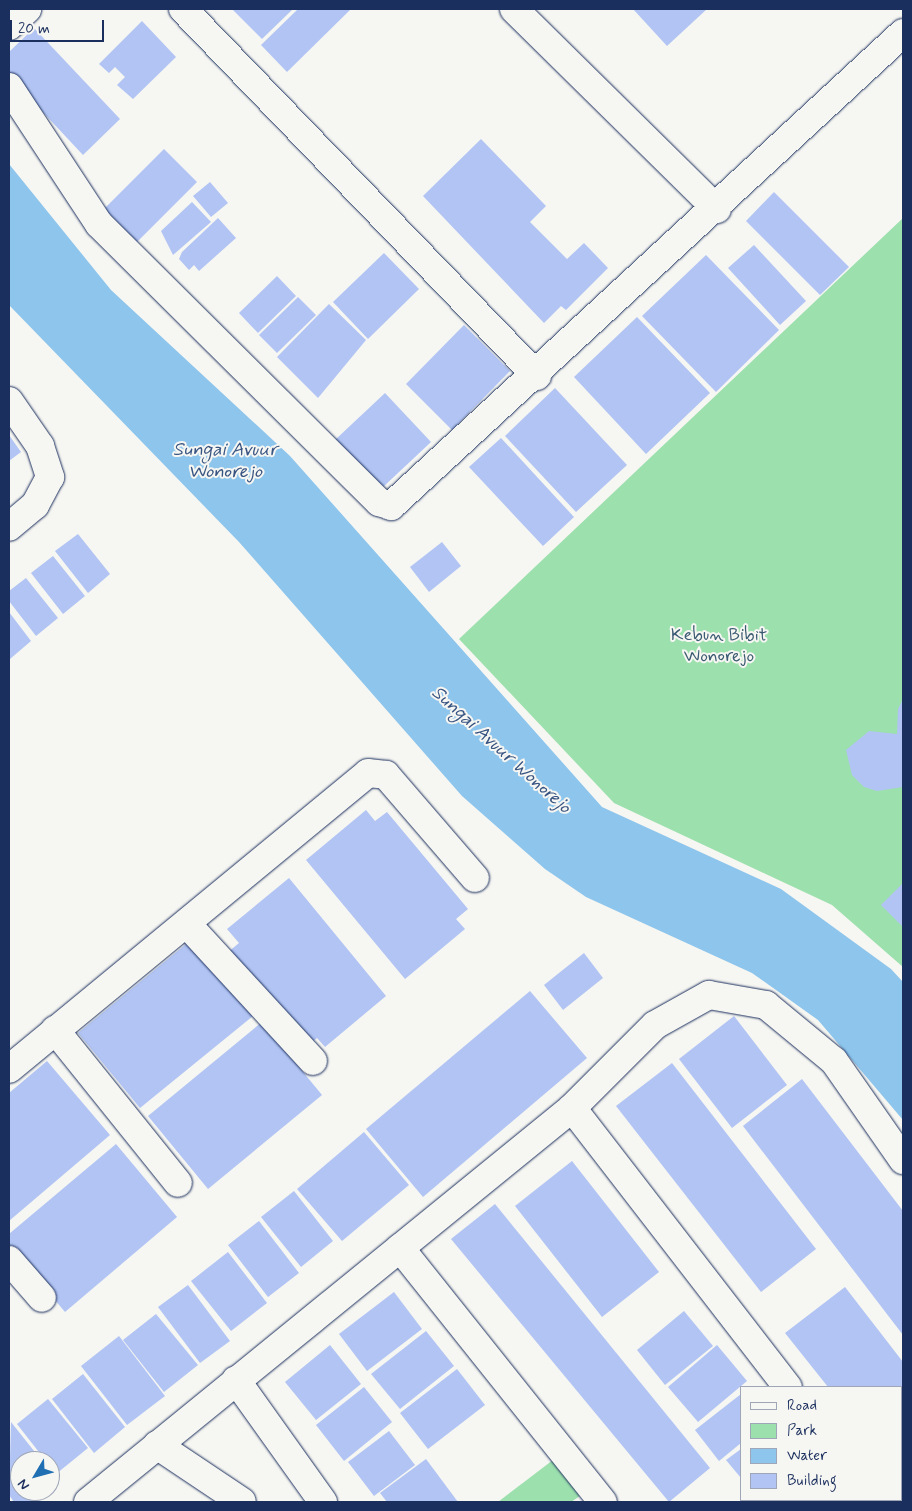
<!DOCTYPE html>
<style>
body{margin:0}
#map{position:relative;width:912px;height:1511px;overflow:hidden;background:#f6f6f2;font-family:Mynerve,sans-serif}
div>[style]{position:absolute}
.green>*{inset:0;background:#9ce0ad}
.water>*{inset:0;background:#8dc5ec}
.building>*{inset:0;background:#b1c4f3}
.roads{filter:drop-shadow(0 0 1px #1b2f5e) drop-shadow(0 0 1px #1b2f5e)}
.minor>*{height:28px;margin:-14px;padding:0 14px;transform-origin:14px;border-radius:14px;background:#f6f6f2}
span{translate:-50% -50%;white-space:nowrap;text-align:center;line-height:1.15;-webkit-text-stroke:4px #f6f6f2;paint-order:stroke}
.park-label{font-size:18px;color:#3b5b72}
.water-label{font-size:19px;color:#385482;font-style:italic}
.frame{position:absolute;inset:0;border:10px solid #1b2f5e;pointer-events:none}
.legend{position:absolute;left:740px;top:1386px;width:162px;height:115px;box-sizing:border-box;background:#f6f6f2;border:1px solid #9ea6b7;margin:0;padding:6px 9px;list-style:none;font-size:15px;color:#1b2f5e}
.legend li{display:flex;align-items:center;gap:10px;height:25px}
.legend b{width:25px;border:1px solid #9ea6b7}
.north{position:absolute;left:10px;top:1451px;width:50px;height:50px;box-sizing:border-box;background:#f6f6f2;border:1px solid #9ea6b7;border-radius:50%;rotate:233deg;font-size:14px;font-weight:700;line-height:20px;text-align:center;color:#1b2f5e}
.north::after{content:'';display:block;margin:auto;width:18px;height:22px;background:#1f6fb2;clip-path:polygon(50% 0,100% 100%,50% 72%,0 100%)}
.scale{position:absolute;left:10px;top:20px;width:94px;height:22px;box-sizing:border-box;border:2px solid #1b2f5e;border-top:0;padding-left:6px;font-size:15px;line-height:18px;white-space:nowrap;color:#1b2f5e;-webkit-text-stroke:4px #f6f6f2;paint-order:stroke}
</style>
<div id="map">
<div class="green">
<div style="clip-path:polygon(903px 218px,903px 967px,832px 905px,614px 803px,459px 639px)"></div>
<div style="clip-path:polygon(553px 1460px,580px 1496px,571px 1502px,498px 1502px)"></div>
</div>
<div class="water">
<div style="clip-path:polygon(9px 164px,111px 290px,290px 456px,602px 807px,781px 889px,891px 969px,903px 982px,903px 1120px,818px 1020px,752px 973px,586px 897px,545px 869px,462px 796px,239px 542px,9px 305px)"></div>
</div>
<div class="building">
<div style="clip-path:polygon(232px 9px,293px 9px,262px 39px)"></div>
<div style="clip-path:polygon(298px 9px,351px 9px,287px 72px,261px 45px)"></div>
<div style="clip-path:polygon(633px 9px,707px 9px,667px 46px)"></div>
<div style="clip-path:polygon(142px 21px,176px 57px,133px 99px,117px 85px,125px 77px,115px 67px,109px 73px,99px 64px)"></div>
<div style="clip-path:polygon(34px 28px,120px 119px,83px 155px,9px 76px,9px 52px)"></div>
<div style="clip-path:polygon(481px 139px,546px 206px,530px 222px,567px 259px,584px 243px,608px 268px,566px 310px,561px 306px,544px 323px,423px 196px)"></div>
<div style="clip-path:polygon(164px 149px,197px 182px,137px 242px,104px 209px)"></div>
<div style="clip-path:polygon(210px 182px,228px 203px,211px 217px,193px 196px)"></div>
<div style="clip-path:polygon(774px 192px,849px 267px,820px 295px,746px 221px)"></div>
<div style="clip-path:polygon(192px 202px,211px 222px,173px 255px,161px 231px)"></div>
<div style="clip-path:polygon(218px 218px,236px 238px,199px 271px,194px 265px,189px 270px,179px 259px,182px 252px)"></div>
<div style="clip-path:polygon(754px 245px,806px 301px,780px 325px,728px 268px)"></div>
<div style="clip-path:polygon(384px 253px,419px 289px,368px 339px,333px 302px)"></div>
<div style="clip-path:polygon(706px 255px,779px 330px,716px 392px,642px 316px)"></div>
<div style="clip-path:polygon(277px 276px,296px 296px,258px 333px,239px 313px)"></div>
<div style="clip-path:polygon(298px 297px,316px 315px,277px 353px,259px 335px)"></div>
<div style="clip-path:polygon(329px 304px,366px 340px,318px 398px,277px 357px)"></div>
<div style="clip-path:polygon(637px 317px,710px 393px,646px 454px,574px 377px)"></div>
<div style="clip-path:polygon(464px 325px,510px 371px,452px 430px,406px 384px)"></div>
<div style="clip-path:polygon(555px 388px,627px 465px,576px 512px,505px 436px)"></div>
<div style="clip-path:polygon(385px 393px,431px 442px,381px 489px,335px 440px)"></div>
<div style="clip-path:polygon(9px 435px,21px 452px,9px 461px)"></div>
<div style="clip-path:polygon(501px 438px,574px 517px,543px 546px,469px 467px)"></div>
<div style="clip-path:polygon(78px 534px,110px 574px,88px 593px,55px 551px)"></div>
<div style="clip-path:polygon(442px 542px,461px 566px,429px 592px,410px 567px)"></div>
<div style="clip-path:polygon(53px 556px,85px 596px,63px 614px,31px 573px)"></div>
<div style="clip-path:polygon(26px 578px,58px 618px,36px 636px,9px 601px,9px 591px)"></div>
<div style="clip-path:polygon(9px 612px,31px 641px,10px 659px,9px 657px)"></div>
<div style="clip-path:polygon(903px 699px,903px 787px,877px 791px,864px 787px,852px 775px,846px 750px,869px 731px,897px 734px,898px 709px)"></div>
<div style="clip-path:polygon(366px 810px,375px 821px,387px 812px,468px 909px,456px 919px,465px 929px,405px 979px,306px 860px)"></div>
<div style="clip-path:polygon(289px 878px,386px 996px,325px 1047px,317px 1038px,305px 1048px,227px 953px,239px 943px,227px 929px)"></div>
<div style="clip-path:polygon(903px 883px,903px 927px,881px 905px)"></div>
<div style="clip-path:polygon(191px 940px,253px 1016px,140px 1108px,78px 1033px)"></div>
<div style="clip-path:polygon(584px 953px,603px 978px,563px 1010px,544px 985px)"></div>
<div style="clip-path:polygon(530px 991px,587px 1058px,423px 1197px,366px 1129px)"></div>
<div style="clip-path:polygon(734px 1016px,787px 1085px,732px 1128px,679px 1059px)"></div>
<div style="clip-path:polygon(262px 1022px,322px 1095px,208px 1189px,148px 1116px)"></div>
<div style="clip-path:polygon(47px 1061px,110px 1135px,9px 1221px,9px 1093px)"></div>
<div style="clip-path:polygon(672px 1063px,816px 1249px,761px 1292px,616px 1106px)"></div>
<div style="clip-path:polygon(802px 1079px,903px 1211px,903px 1335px,743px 1126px)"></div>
<div style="clip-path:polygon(364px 1132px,409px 1185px,342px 1241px,297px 1189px)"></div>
<div style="clip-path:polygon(116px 1144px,177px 1217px,65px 1312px,9px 1245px,9px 1234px)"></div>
<div style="clip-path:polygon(572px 1161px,659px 1272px,602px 1317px,515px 1206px)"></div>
<div style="clip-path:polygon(294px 1191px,333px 1241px,301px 1267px,261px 1217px)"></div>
<div style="clip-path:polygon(495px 1204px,710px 1468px,669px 1502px,451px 1239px)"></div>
<div style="clip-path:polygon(259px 1221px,299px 1273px,268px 1297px,228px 1245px)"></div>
<div style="clip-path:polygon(228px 1252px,267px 1303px,231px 1331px,191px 1281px)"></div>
<div style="clip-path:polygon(188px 1285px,230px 1341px,200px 1363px,158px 1307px)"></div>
<div style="clip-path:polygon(845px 1287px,903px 1362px,901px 1411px,901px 1387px,828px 1387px,785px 1333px)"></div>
<div style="clip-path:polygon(394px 1292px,422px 1329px,367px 1371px,339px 1334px)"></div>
<div style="clip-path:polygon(684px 1311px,713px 1346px,665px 1385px,637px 1350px)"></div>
<div style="clip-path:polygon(156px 1314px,198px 1365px,164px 1392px,123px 1340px)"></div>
<div style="clip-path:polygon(426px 1331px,454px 1366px,400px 1409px,371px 1374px)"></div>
<div style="clip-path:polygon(119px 1336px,165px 1396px,127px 1425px,81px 1366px)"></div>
<div style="clip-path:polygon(330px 1345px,361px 1384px,316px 1420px,285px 1382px)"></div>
<div style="clip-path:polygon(717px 1345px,747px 1381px,698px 1422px,668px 1387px)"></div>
<div style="clip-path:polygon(457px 1369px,485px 1405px,428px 1449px,400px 1413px)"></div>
<div style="clip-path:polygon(83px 1374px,125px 1427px,94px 1453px,52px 1399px)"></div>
<div style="clip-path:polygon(364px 1387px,392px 1422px,344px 1461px,316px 1425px)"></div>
<div style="clip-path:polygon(741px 1394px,741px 1443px,719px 1461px,695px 1430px)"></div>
<div style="clip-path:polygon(48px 1399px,88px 1448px,56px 1474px,17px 1424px)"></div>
<div style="clip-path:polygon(903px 1416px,903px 1479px,901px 1476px)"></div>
<div style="clip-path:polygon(11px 1422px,42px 1461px,20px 1461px,20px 1491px,50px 1491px,50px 1472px,59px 1484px,36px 1502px,14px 1502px,9px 1495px)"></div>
<div style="clip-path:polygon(389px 1431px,415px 1465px,374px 1496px,348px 1462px)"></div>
<div style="clip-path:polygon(741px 1449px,741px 1478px,726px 1460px)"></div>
<div style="clip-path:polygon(426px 1459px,458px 1502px,387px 1502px,380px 1493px)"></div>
<div style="clip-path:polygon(758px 1500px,842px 1500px,844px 1502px,760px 1502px)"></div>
</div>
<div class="roads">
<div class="minor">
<div style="left:183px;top:9px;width:510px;rotate:46.03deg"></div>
<div style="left:514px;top:9px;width:285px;rotate:44.6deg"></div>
<div style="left:9px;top:26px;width:25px;rotate:-43deg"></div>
<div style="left:9px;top:87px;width:164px;rotate:56.7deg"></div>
<div style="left:99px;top:224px;width:395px;rotate:44.8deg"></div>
<div style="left:379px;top:502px;width:13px;rotate:18deg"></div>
<div style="left:391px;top:506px;width:697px;rotate:-42.73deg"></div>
<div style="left:9px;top:401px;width:55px;rotate:55.4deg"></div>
<div style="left:40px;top:446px;width:33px;rotate:72deg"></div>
<div style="left:50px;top:477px;width:32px;rotate:118deg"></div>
<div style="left:35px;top:505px;width:34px;rotate:140deg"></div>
<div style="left:187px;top:924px;width:186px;rotate:47.4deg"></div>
<div style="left:55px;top:1030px;width:196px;rotate:51.2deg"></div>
<div style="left:9px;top:1069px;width:465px;rotate:-39.5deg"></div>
<div style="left:368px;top:773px;width:18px;rotate:6deg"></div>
<div style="left:386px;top:775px;width:136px;rotate:49.2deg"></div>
<div style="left:572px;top:1108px;width:353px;rotate:52.3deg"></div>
<div style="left:400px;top:1248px;width:325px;rotate:51.4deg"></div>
<div style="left:9px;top:1260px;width:50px;rotate:49deg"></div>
<div style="left:236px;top:1380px;width:150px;rotate:54.5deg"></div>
<div style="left:157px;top:1445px;width:102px;rotate:33.8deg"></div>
<div style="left:875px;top:1500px;width:3px;rotate:45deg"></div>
<div style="left:88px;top:1502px;width:624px;rotate:-39.15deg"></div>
<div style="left:572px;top:1108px;width:117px;rotate:-45deg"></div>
<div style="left:655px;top:1025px;width:62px;rotate:-29.1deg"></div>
<div style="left:709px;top:995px;width:58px;rotate:10deg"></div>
<div style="left:766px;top:1005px;width:88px;rotate:39.5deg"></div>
<div style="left:834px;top:1061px;width:121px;rotate:55.1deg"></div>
</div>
</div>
<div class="park-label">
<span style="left:719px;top:646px">Kebun Bibit<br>Wonorejo</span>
</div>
<div class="water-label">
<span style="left:225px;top:461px">Sungai Avuur<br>Wonorejo</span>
<span style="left:501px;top:750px;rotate:42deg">Sungai Avuur Wonorejo</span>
</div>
<div class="frame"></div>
<ul class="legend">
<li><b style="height:6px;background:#f6f6f2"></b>Road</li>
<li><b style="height:14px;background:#9ce0ad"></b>Park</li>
<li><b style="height:14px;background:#8dc5ec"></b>Water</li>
<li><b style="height:14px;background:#b1c4f3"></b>Building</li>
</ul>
<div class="north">N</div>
<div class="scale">20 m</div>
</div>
